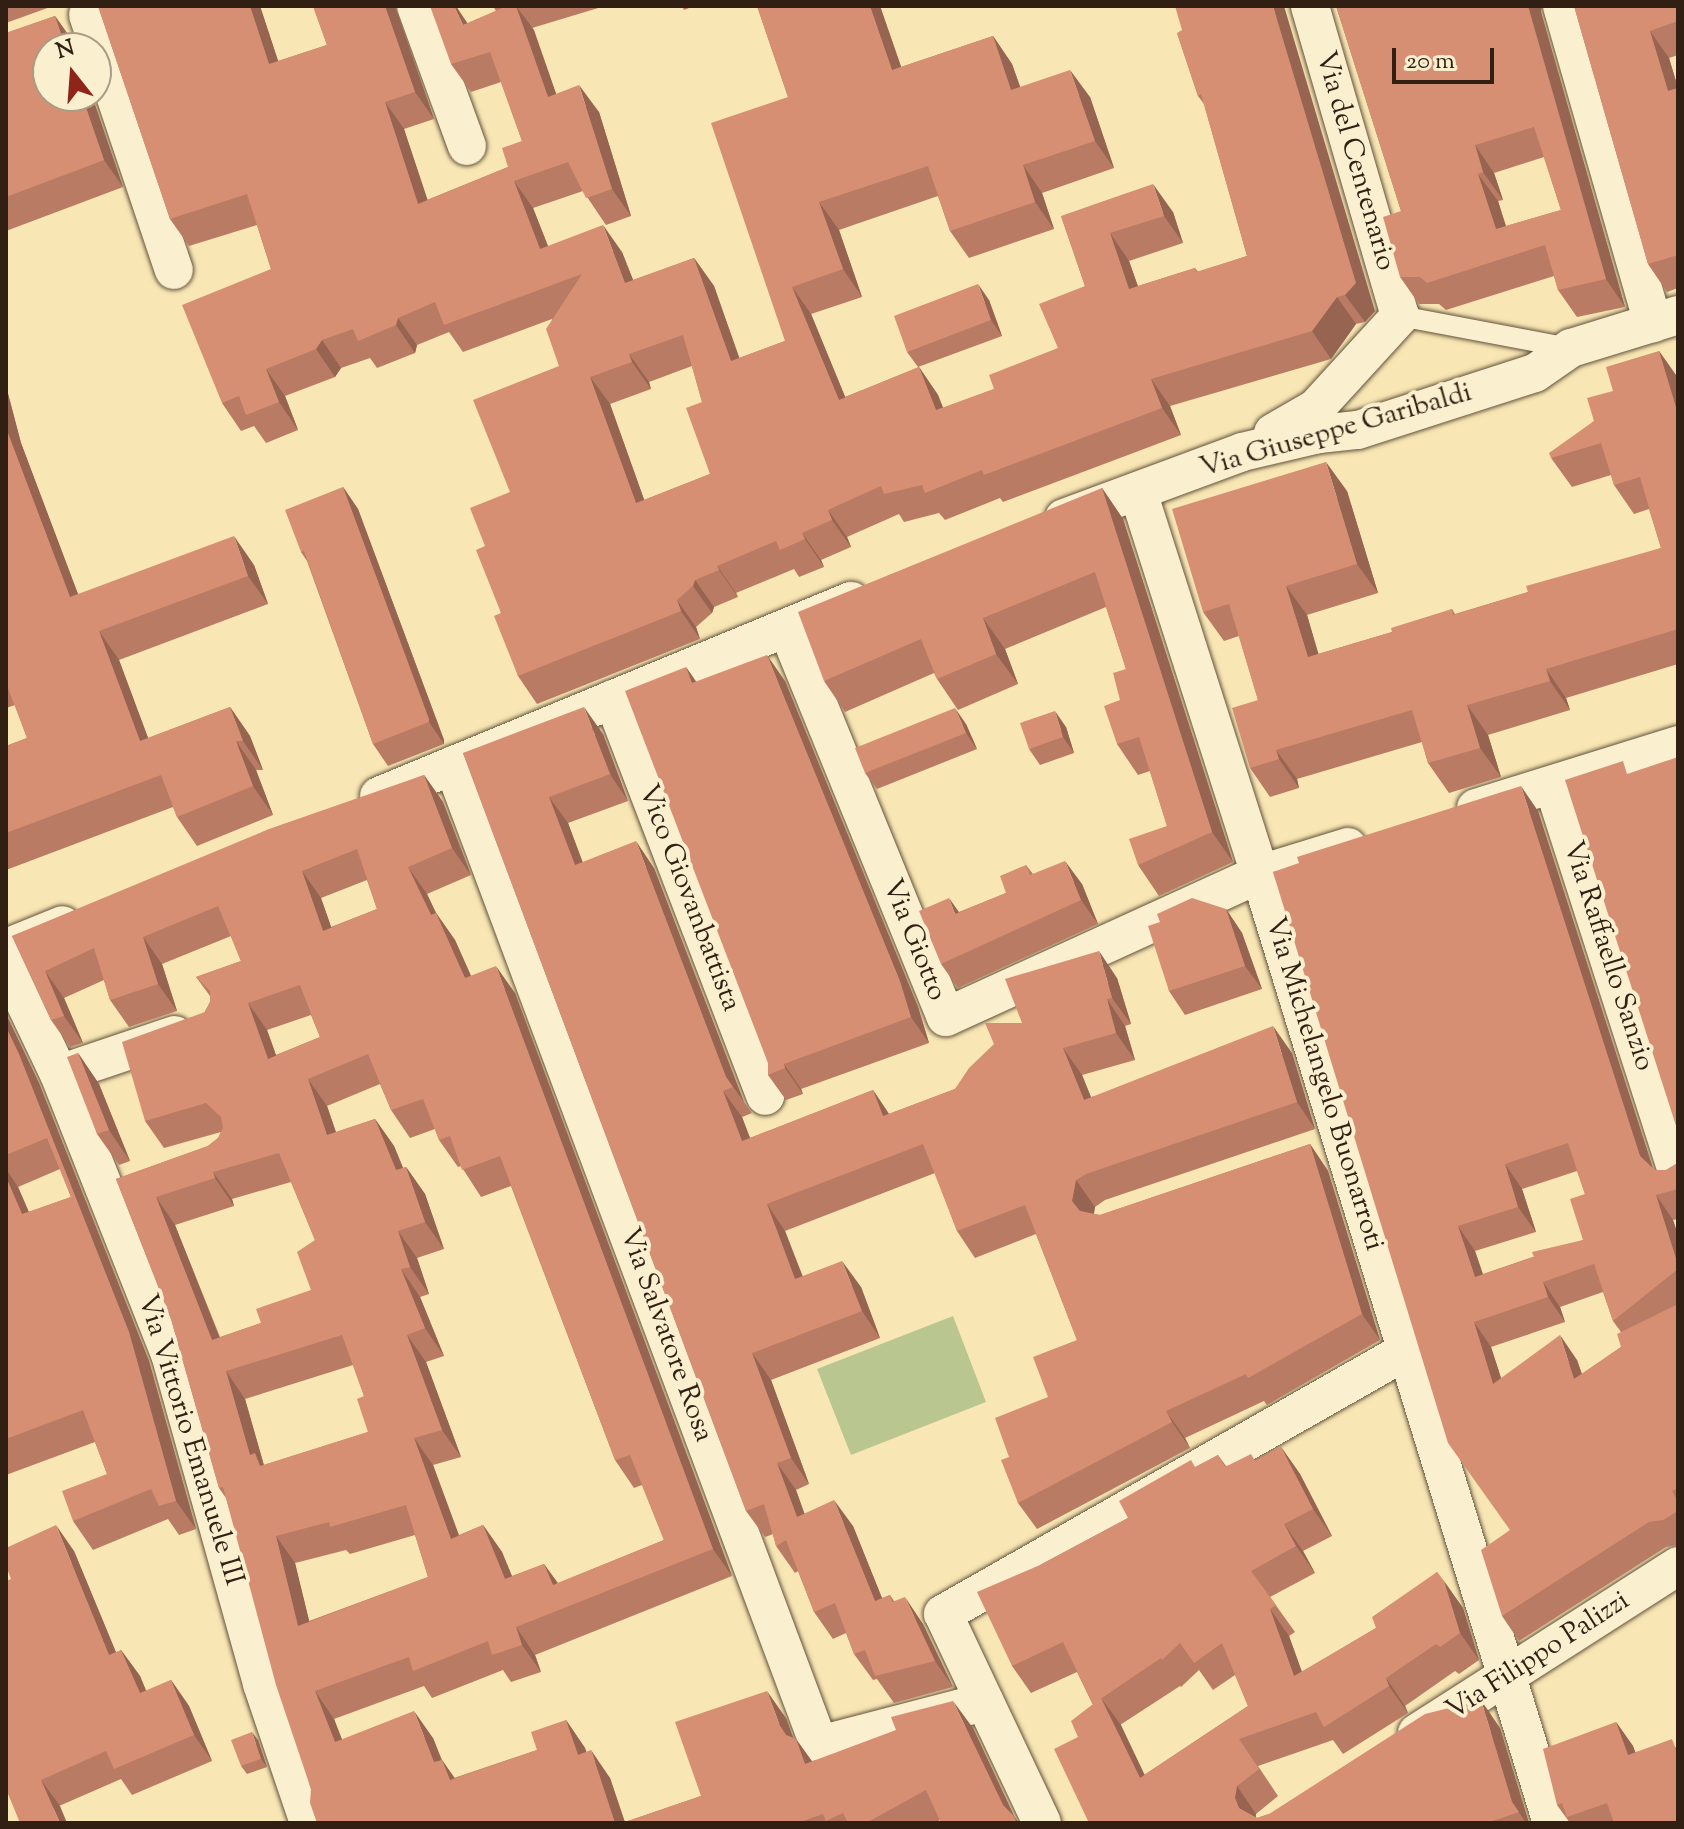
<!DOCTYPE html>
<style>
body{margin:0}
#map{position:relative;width:1684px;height:1829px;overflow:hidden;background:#f8e7b4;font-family:"Sorts Mill Goudy",serif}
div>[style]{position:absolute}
.green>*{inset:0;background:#b9c690}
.roads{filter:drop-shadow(0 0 2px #63513c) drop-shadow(0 0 2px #63513c)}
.lane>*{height:20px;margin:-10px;padding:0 10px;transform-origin:10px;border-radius:10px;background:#faefce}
.street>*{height:38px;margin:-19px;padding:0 19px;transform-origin:19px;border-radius:19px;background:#faefce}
.wall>*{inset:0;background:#b97b63}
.shaded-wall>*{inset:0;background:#966450}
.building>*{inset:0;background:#d78f73}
span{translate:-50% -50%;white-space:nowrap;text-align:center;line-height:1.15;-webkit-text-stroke:8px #faefce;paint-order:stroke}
.street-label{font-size:28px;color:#311f14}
.frame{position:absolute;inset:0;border:8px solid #311f14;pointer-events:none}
.north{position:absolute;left:32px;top:32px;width:80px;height:80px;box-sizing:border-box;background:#faefce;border:2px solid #aa9c84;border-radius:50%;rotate:343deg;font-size:22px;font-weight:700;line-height:32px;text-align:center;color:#311f14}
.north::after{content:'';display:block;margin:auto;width:28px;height:36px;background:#8f2418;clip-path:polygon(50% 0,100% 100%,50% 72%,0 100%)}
.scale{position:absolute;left:1392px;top:48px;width:102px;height:36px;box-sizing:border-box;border:4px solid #311f14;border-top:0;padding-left:10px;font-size:24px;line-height:28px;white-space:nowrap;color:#311f14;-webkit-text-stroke:6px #faefce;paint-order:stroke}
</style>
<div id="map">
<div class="green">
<div style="clip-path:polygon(953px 1316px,986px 1402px,851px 1455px,817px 1369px)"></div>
</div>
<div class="roads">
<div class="lane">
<div style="left:1400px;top:316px;width:172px;rotate:10.7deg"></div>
</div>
<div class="street">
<div style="left:416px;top:6px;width:149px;rotate:70deg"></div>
<div style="left:1562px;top:6px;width:330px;rotate:74deg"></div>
<div style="left:88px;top:15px;width:269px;rotate:71.4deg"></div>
<div style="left:1273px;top:433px;width:50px;rotate:-30.2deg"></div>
<div style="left:1316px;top:408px;width:125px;rotate:-47.6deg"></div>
<div style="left:1400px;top:316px;width:323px;rotate:-106.2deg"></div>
<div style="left:1138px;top:492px;width:401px;rotate:72.3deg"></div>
<div style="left:1260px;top:874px;width:993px;rotate:72.9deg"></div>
<div style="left:1064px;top:518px;width:190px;rotate:-20.3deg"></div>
<div style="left:1242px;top:452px;width:79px;rotate:-13.2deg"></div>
<div style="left:1319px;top:434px;width:39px;rotate:-6deg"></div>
<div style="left:1358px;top:430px;width:186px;rotate:-17.9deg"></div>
<div style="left:1535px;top:373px;width:44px;rotate:-34.8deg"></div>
<div style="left:1571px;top:348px;width:112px;rotate:-17.1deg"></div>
<div style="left:787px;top:628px;width:420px;rotate:67.8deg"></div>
<div style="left:946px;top:1017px;width:345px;rotate:-24.5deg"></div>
<div style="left:1260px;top:874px;width:92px;rotate:-17.1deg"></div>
<div style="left:613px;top:699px;width:425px;rotate:69deg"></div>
<div style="left:453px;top:765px;width:1046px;rotate:69.52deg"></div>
<div style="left:819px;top:1745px;width:171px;rotate:-14.6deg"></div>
<div style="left:1553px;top:785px;width:409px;rotate:72.2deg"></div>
<div style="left:379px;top:796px;width:511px;rotate:-22.45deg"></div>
<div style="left:1476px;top:808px;width:212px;rotate:-17.3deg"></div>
<div style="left:6px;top:948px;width:61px;rotate:-22deg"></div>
<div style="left:6px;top:963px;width:123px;rotate:64.5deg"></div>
<div style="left:59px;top:1074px;width:301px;rotate:68.4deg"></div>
<div style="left:170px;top:1354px;width:343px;rotate:74.4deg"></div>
<div style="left:262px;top:1684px;width:147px;rotate:71.3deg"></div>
<div style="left:59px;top:1074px;width:122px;rotate:-18.6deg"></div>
<div style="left:1417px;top:1733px;width:310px;rotate:-32.6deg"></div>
<div style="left:1042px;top:1823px;width:231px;rotate:-115.3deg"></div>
<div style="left:943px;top:1614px;width:532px;rotate:-29.6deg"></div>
</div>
</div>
<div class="wall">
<div style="clip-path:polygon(6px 6px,53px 6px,6px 23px)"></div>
<div style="clip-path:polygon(evenodd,98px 6px,260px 6px,278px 61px,327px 45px,313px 6px,395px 6px,434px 119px,404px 129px,427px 200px,508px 167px,522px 141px,501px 82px,471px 92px,451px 64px,468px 23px,496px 11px,493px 6px,605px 6px,532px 28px,556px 94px,599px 112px,631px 216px,606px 225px,583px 191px,533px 208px,548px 246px,622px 252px,633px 280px,694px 258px,714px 286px,739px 358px,785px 341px,788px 97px,757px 6px,880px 6px,901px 67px,993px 36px,1012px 64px,1020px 87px,1090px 97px,1114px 168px,1042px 193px,1054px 229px,969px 258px,950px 231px,938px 196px,839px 230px,862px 297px,811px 314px,845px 397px,919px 367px,938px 395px,943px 408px,994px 389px,1058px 348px,1085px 286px,1061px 216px,1173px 212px,1183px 243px,1129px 261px,1138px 286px,1195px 268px,1198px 272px,1247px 256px,1204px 104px,1198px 96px,1177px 33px,1375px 311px,1365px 322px,1356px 324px,1331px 359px,1170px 406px,1181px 435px,1003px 502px,1000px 498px,945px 520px,939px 513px,904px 522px,899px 514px,847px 537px,851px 547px,821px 560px,824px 567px,799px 577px,794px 569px,736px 593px,738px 597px,714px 607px,712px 613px,696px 627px,700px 639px,537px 704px,518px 676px,501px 613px,485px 546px,510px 492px,559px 366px,552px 319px,463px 352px,449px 332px,417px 345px,415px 353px,377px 368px,370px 358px,341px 368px,335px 377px,285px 396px,298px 430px,266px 443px,254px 426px,241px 431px,222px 403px,271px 269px,257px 225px,189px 246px,170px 219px,98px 6px,692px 366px,702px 402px,710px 474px,644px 500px,610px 404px,651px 389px,649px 382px,692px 366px)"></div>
<div style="clip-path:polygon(682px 6px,694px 6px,684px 10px)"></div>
<div style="clip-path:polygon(evenodd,1336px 6px,1542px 6px,1541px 12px,1625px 307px,1577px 317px,1558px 290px,1554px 276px,1446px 310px,1439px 304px,1419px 304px,1400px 277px,1401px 211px,1336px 6px,1544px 157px,1561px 210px,1506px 226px,1498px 201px,1503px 200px,1494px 173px,1544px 157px)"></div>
<div style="clip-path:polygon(1574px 6px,1678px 6px,1678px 55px,1669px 58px,1678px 88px,1678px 288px,1667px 292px,1648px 264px)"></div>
<div style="clip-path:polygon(55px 16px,74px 43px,123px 187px,6px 231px,6px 33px)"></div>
<div style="clip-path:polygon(989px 300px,1002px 336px,918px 367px,907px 352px)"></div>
<div style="clip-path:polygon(1659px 351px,1678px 378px,1678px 664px,1566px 698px,1570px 710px,1488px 735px,1501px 777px,1449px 793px,1428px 763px,1422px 742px,1297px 779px,1299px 788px,1270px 797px,1250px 768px,1258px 700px,1239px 636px,1224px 641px,1203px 612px,1347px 491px,1378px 593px,1307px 615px,1318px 654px,1392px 632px,1452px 609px,1455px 614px,1528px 592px,1661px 548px,1649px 509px,1634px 514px,1614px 485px,1611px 475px,1572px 487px,1551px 458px,1594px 421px,1613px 391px)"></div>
<div style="clip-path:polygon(6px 386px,21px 443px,78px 594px,254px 565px,268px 604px,119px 660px,148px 738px,230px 707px,250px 736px,263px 770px,256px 770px,273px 815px,197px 846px,177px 817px,173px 807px,6px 870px,6px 746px,27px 738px,15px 705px,6px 708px)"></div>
<div style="clip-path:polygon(343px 487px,358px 509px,444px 740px,444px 744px,388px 766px,373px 744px,307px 561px,301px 552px)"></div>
<div style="clip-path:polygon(1102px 488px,1123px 519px,1233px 862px,1159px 896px,1138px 865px,1167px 826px,1150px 771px,1138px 775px,1117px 744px,1120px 700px,1126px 669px,1106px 607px,1005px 649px,1018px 684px,958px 710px,937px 679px,934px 673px,845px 712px,824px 681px)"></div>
<div style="clip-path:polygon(686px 667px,696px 682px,785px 681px,918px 1007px,929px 1043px,801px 1089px,803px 1094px,786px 1100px,768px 1075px,768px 1063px)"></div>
<div style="clip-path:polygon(966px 724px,977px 749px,877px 789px,865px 773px)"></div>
<div style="clip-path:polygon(1066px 727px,1074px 753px,1040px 765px,1029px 749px)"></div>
<div style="clip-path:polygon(603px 734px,628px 801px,568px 823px,582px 862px,654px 868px,744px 1102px,752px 1113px,742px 1117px,750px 1138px,873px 1090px,889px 1114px,955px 1089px,1022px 1023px,1117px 978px,1131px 1024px,1125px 1026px,1135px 1060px,1082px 1075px,1091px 1097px,1292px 1053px,1315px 1129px,1105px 1200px,1095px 1207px,1094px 1214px,1100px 1215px,1310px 1144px,1328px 1171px,1380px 1340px,1267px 1405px,1264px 1401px,1185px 1438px,1190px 1448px,1037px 1529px,1018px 1503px,1009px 1457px,1048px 1397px,1077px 1340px,1036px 1234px,975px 1258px,957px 1231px,935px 1173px,785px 1231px,802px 1276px,861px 1287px,880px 1338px,771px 1380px,809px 1484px,796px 1490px,804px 1513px,853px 1526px,882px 1598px,890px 1595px,894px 1601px,923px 1624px,953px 1687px,894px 1703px,877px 1679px,873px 1680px,854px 1654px,846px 1633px,833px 1639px,814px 1612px,798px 1571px,795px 1573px,776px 1546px,773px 1534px,765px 1537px,746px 1511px,463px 753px)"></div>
<div style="clip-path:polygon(evenodd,424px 775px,443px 802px,471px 875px,427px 894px,436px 913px,455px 940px,471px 976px,515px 993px,732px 1576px,535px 1655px,541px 1672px,511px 1682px,503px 1670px,432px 1698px,424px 1686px,334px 1719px,342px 1740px,433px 1738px,442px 1760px,454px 1778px,537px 1750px,566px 1720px,585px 1748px,586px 1752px,610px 1778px,625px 1822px,701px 1796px,786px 1718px,793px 1738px,796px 1739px,812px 1761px,973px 1728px,1015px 1818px,1019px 1823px,941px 1823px,940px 1820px,935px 1823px,317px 1823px,311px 1789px,226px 1498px,219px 1488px,171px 1319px,116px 1179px,208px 1146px,218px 1138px,221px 1132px,164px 1148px,145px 1121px,210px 1002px,210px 996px,196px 977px,241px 961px,231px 936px,162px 964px,177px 1011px,129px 1027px,110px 1000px,104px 980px,64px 998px,83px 1043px,70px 1047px,51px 1020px,12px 936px,424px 775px,367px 880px,377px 909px,331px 927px,321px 898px,367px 880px,424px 775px,311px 1015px,320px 1037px,276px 1055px,267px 1030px,311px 1015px,424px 775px,380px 1084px,391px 1110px,410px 1138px,435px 1129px,439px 1140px,458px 1167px,461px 1166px,481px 1197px,511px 1186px,615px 1460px,634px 1488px,642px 1485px,664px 1540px,558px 1583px,544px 1564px,512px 1576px,502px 1552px,483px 1525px,459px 1535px,433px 1465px,461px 1457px,426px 1362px,444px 1356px,420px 1297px,429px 1294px,417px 1258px,444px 1249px,425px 1194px,406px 1167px,403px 1168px,394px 1146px,375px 1119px,336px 1132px,327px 1106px,380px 1084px,424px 775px,291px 1182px,315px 1240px,311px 1290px,261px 1323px,220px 1337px,175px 1225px,234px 1206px,232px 1199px,291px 1182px,424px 775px,353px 1365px,364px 1396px,368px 1432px,264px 1465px,245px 1399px,353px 1365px,424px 775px,415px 1535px,428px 1577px,309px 1621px,295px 1563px,346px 1550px,350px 1554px,415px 1535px)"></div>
<div style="clip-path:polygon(evenodd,1538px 811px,1653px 1168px,1655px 1170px,1666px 1170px,1676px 1164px,1678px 1161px,1678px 1219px,1673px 1220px,1678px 1235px,1678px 1545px,1666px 1547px,1519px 1641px,1502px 1616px,1510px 1530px,1273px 872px,1538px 811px,1577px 1171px,1585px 1194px,1583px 1240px,1483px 1274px,1475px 1251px,1536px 1232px,1522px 1189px,1577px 1171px,1538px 811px,1603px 1292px,1613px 1321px,1621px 1332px,1621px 1347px,1582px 1374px,1577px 1360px,1501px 1378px,1491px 1347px,1565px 1322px,1560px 1307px,1603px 1292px)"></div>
<div style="clip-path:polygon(1026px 865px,1033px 874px,1082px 884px,1098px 924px,958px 988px,941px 964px,959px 912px,1006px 893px)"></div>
<div style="clip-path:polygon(1226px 909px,1242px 933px,1262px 989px,1185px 1015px,1169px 991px,1160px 922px)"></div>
<div style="clip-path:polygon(evenodd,6px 1014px,39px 1083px,149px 1361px,196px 1529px,179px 1535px,168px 1519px,93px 1550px,73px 1521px,107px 1474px,95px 1442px,6px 1475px,6px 1014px,60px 1169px,71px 1197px,29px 1212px,18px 1187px,60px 1169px)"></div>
<div style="clip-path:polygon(78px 1053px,99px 1084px,130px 1161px,119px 1165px,97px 1134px)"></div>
<div style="clip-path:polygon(evenodd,1281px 1447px,1300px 1474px,1332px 1536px,1303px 1551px,1315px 1573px,1270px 1597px,1295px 1632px,1289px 1636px,1302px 1672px,1376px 1628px,1437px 1572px,1463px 1608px,1479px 1660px,1459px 1674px,1455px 1671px,1405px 1706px,1408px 1713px,1343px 1754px,1333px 1740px,1258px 1766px,1278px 1796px,1256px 1814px,1256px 1817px,1257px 1818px,1269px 1814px,1500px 1728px,1529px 1823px,1089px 1823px,1078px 1737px,1093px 1705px,1077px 1672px,1031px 1693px,1012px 1666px,1040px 1565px,1128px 1518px,1196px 1467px,1218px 1455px,1226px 1466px,1255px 1460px,1281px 1447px,1199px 1670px,1213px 1690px,1235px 1675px,1248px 1706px,1144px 1775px,1120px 1725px,1180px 1686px,1181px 1687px,1199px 1670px)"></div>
<div style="clip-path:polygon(74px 1551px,116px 1653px,121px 1650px,140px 1676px,146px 1691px,171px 1680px,189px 1706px,212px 1761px,132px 1795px,121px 1779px,20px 1823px)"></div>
<div style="clip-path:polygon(1616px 1722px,1633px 1746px,1635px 1752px,1678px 1747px,1678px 1823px,1570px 1823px,1557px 1805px)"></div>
<div style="clip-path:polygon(258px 1740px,267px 1767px,247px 1774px,241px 1766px)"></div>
</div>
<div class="shaded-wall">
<div style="clip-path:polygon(250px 6px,260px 6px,288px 91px,269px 64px)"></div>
<div style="clip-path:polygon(385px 6px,395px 6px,434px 119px,415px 92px)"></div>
<div style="clip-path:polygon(454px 6px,456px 6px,468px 24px,463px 25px)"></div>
<div style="clip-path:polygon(516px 6px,534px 30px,567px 125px,548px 97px)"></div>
<div style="clip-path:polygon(870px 6px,880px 6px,912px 98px,892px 70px)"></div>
<div style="clip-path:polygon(1273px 6px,1284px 6px,1375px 311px,1365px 322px,1345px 295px)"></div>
<div style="clip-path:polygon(1528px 6px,1542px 6px,1541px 12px,1625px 307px,1606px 279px)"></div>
<div style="clip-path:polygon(55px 16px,74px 43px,76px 48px,66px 48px)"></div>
<div style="clip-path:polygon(1650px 31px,1669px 58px,1678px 88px,1668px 91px)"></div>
<div style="clip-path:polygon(993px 36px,1012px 64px,1031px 117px,1011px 90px)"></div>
<div style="clip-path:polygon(1070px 70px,1090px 97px,1114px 168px,1095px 141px)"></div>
<div style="clip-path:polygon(579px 85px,599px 112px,631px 216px,612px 189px)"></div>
<div style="clip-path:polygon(82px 96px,92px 96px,123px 187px,104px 160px)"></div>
<div style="clip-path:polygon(385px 102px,404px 129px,438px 231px,418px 204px)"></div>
<div style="clip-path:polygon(1475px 145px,1494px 173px,1503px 200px,1483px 172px)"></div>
<div style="clip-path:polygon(1023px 165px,1042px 193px,1054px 229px,1035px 202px)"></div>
<div style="clip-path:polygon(1478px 174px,1498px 201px,1515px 256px,1496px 229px)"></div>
<div style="clip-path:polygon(514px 181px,533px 208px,560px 277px,540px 249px)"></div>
<div style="clip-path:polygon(1153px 184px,1173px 212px,1183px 243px,1164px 216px)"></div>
<div style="clip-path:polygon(819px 202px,839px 230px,862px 297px,843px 269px)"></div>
<div style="clip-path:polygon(603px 225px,622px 252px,645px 310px,625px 283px)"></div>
<div style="clip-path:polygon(1110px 233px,1129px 261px,1148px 316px,1129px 289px)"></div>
<div style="clip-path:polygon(694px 258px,714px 286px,750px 388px,731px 361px)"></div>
<div style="clip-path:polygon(978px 284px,989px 300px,1002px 336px,991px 320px)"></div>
<div style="clip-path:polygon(792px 287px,811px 314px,858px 428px,839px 400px)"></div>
<div style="clip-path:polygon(1337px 297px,1356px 324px,1331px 359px,1312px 331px)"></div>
<div style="clip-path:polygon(398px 318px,417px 345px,415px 353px,396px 325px)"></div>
<div style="clip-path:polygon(322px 340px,341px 368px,335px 377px,316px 349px)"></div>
<div style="clip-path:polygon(1659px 351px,1678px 378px,1678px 414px)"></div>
<div style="clip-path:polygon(629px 354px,649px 382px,651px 389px,632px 362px)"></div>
<div style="clip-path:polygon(919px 367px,938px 395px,955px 438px,936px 410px)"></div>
<div style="clip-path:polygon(266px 369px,285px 396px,298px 430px,279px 402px)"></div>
<div style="clip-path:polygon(590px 377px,610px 404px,655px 530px,636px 503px)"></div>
<div style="clip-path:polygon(1151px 379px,1170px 406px,1181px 435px,1162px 408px)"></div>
<div style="clip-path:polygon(6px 386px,21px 443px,90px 626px,70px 597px,6px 428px)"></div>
<div style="clip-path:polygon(1326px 462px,1347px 491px,1378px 593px,1357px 564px)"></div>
<div style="clip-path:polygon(343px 487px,358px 509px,444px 740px,444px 744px,429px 722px)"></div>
<div style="clip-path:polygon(1102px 488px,1123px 519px,1233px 862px,1212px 832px)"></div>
<div style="clip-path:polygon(828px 510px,847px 537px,851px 547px,832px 520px)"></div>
<div style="clip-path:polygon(802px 533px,821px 560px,824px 567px,805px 539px)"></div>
<div style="clip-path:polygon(234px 536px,254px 565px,268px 604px,248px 576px)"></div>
<div style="clip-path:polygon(717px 566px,736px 593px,738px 597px,719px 570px)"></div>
<div style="clip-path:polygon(695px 580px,714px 607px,712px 613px,693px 586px)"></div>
<div style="clip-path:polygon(1286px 586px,1307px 615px,1328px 686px,1308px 657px)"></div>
<div style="clip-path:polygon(677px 600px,696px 627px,700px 639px,681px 611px)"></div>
<div style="clip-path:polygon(983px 618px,1005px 649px,1018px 684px,996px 654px)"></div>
<div style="clip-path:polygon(99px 631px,119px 660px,160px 770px,140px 741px)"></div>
<div style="clip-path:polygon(767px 655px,785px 681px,918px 1007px,929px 1043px,911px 1017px)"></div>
<div style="clip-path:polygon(686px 667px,704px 693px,692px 683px)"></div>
<div style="clip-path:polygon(1546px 669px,1566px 698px,1570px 710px,1550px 681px)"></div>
<div style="clip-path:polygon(1467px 705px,1488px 735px,1501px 777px,1480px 748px)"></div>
<div style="clip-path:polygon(230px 707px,250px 736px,263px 770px,243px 741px)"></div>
<div style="clip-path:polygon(584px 707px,603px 734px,628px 801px,610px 774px)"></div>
<div style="clip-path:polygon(955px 708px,966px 724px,977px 749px,966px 733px)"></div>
<div style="clip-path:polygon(1055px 711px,1066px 727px,1074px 753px,1063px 737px)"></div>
<div style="clip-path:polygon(236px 741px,256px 770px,273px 815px,253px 786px)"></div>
<div style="clip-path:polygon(1276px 750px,1297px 779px,1299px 788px,1279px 759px)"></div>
<div style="clip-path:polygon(424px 775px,443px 802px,471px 875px,452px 848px)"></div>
<div style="clip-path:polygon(1521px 786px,1538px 811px,1657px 1181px,1640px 1156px)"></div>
<div style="clip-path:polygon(549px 797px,568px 823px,594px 892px,575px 865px)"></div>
<div style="clip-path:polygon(636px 841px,654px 868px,744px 1102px,726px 1077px)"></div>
<div style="clip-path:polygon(1065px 861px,1082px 884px,1098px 924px,1081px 900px)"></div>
<div style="clip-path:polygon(408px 867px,427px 894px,444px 930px,436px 913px,455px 940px,484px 1005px,465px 978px,431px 915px)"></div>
<div style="clip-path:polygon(302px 871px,321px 898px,342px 958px,323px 931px)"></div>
<div style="clip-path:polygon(949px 898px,966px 922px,955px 914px)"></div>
<div style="clip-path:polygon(1226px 909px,1242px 933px,1262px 989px,1245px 966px)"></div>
<div style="clip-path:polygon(143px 937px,162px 964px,177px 1011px,158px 984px)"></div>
<div style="clip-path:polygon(1099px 951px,1117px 978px,1131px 1024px,1112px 998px)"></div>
<div style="clip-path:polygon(496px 966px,515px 993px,732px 1576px,713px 1549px)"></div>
<div style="clip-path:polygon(45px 971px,64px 998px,83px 1043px,64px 1016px)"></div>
<div style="clip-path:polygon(1107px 999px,1125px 1026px,1135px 1060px,1116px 1033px)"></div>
<div style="clip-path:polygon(248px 1003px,267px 1030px,287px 1086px,268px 1059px)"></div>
<div style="clip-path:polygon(6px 1014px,39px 1083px,149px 1361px,196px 1529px,176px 1501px,129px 1332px,6px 1027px)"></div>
<div style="clip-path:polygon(1273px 1026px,1292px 1053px,1315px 1129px,1297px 1102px)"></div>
<div style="clip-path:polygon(1063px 1048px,1082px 1075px,1103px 1127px,1084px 1100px)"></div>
<div style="clip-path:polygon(78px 1053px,99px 1084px,130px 1161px,109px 1130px)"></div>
<div style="clip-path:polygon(784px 1064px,801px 1089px,803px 1094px,785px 1068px)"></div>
<div style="clip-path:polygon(308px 1079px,327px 1106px,346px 1162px,327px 1135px)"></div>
<div style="clip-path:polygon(873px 1090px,891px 1117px,883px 1116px)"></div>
<div style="clip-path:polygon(723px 1091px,742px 1117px,761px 1167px,742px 1141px)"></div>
<div style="clip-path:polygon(375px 1119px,394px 1146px,415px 1197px,396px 1170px)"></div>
<div style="clip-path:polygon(1310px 1144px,1328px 1171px,1380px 1340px,1362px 1314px)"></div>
<div style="clip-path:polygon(1505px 1164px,1522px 1189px,1536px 1232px,1518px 1207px)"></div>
<div style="clip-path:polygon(406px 1167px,425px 1194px,444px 1249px,425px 1222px)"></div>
<div style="clip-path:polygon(6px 1169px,18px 1187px,42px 1243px,22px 1214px,6px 1177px)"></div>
<div style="clip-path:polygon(213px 1172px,232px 1199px,234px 1206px,215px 1178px)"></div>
<div style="clip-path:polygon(1076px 1180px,1095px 1207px,1091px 1227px,1072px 1201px)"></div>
<div style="clip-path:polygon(1656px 1195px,1673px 1220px,1678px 1235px,1678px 1265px)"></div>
<div style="clip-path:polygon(156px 1197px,175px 1225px,231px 1367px,212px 1340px)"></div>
<div style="clip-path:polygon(767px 1204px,785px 1231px,814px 1305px,795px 1279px)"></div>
<div style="clip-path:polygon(1458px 1226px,1475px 1251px,1492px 1302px,1475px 1277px)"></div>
<div style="clip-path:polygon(398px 1231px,417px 1258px,429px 1294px,410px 1267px)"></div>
<div style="clip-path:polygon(842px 1261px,861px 1287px,880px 1338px,862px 1311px)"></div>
<div style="clip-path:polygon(401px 1269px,420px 1297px,444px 1356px,425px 1328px)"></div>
<div style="clip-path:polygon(1543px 1282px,1560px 1307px,1565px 1322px,1548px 1297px)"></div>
<div style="clip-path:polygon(1474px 1322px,1491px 1347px,1511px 1409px,1493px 1384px)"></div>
<div style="clip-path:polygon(407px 1335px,426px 1362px,461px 1457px,442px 1430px)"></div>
<div style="clip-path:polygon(1560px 1335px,1577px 1360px,1592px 1404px,1574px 1379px)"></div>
<div style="clip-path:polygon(752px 1353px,771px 1380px,809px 1484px,791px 1458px)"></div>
<div style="clip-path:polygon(226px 1371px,245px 1399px,264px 1466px,274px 1480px,250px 1455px)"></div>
<div style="clip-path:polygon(1166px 1411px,1185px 1438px,1190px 1448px,1172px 1422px)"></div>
<div style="clip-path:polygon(414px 1438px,433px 1465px,470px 1566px,451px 1539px)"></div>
<div style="clip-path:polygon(1281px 1447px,1300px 1474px,1332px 1536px,1313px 1509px)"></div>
<div style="clip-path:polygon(777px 1463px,796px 1490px,815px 1543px,797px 1517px)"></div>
<div style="clip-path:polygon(834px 1500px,853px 1526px,894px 1628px,875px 1601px)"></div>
<div style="clip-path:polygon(1284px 1524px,1303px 1551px,1315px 1573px,1296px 1546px)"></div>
<div style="clip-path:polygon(56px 1525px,74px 1551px,128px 1681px,109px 1655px)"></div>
<div style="clip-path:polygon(483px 1525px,502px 1552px,524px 1606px,505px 1579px)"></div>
<div style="clip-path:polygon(276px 1536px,295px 1563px,317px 1653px,298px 1626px)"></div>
<div style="clip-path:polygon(544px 1564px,563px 1591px,553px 1585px)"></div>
<div style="clip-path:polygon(1444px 1581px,1463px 1608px,1479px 1660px,1460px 1633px)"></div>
<div style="clip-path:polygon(905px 1597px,923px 1624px,953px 1687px,935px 1661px)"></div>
<div style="clip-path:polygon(1270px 1609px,1289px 1636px,1313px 1703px,1294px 1676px)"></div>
<div style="clip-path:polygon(516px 1627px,535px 1655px,541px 1672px,522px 1645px)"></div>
<div style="clip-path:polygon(121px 1650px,140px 1676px,158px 1719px,140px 1693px)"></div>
<div style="clip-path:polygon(1386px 1678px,1405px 1706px,1408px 1713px,1389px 1686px)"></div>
<div style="clip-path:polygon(171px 1680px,189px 1706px,212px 1761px,194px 1735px)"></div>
<div style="clip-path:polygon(315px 1691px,334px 1719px,354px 1770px,335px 1742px)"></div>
<div style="clip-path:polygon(767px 1691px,786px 1718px,799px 1753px,780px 1726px)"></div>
<div style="clip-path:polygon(1101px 1698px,1121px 1725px,1159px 1805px,1140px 1778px)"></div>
<div style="clip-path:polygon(1481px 1700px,1500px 1728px,1529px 1823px,1526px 1823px,1512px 1802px)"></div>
<div style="clip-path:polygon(953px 1701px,973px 1728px,1015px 1818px,1019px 1823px,1016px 1823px,1003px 1805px)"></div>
<div style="clip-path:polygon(414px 1711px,433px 1738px,453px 1790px,434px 1762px)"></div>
<div style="clip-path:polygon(566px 1720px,585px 1748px,597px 1782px,578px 1755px)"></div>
<div style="clip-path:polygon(1616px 1722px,1633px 1746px,1645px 1778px,1628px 1755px)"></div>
<div style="clip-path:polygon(252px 1732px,258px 1740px,267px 1767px,261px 1759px)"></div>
<div style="clip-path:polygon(796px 1739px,815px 1766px,805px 1764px)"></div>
<div style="clip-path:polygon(591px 1750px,610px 1778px,625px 1823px,615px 1823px)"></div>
<div style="clip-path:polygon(442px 1760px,461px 1787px,450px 1780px)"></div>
<div style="clip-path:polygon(41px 1780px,60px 1806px,67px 1823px,60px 1823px)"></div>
<div style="clip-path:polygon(1237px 1786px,1256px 1814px,1254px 1823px,1239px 1808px,1235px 1798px)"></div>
</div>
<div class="building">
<div style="clip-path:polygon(evenodd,98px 6px,250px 6px,269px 64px,327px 45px,313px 6px,385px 6px,415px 92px,385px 102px,418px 204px,508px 167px,502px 148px,522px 141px,490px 52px,451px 64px,430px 6px,454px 6px,463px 25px,507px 6px,516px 6px,548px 97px,579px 85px,612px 189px,586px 198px,568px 162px,514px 181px,540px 249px,603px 225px,625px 283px,694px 258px,731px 361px,785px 341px,711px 123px,788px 97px,757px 6px,870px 6px,892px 70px,993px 36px,1011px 90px,1070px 70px,1095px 141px,1023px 165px,1035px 202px,950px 231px,928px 166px,819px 202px,843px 269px,792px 287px,839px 400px,919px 367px,936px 410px,994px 389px,989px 375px,1058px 348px,1039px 304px,1085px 286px,1061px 216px,1153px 184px,1164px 216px,1110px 233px,1129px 289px,1195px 268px,1196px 272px,1247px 256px,1201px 94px,1198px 96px,1177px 33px,1182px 30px,1175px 6px,1273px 6px,1356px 283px,1345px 295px,1337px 297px,1312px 331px,1151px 379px,1162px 408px,984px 475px,982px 470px,925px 493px,922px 485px,884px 494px,881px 486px,828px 510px,832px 520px,802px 533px,805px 539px,780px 550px,776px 541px,717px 566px,719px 570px,695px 580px,693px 586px,677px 600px,681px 611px,518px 676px,494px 616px,501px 613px,476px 550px,485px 546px,470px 508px,510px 492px,473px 400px,559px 366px,546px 329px,582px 274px,444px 325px,435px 302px,398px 318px,396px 325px,358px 341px,353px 329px,322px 340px,316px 349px,266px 369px,279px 402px,246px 415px,239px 396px,222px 403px,182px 305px,271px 269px,247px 194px,170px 219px,98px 6px,683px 335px,702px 402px,686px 408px,710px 474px,636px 503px,590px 377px,632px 362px,629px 354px,683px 335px)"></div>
<div style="clip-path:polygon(evenodd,1336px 6px,1528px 6px,1606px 279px,1558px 290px,1545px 245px,1427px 283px,1420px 277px,1400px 277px,1383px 217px,1401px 211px,1336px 6px,1534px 127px,1561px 210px,1496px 229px,1478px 174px,1483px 172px,1475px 145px,1534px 127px)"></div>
<div style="clip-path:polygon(1574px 6px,1678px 6px,1678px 21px,1650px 31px,1668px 91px,1678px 88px,1678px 255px,1648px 264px)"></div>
<div style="clip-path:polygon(55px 16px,66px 48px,48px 48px,48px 96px,82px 96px,104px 160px,6px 197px,6px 33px)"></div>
<div style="clip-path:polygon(978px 284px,991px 320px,907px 352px,894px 316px)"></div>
<div style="clip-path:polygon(1659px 351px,1678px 414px,1678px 629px,1546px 669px,1550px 681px,1467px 705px,1480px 748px,1428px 763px,1412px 710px,1276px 750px,1279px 759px,1250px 768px,1232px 708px,1258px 700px,1229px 604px,1203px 612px,1172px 509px,1326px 462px,1357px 564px,1286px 586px,1308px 657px,1392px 632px,1391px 628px,1452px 609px,1453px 615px,1528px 592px,1526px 586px,1661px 548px,1640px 477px,1614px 485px,1601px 443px,1551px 458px,1549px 453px,1594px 421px,1587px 398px,1613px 391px,1606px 367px)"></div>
<div style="clip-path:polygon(6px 428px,70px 597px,234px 536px,248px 576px,99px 631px,140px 741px,230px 707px,243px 741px,236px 741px,253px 786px,177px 817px,161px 775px,6px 833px,6px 746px,27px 738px,6px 683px)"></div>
<div style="clip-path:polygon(343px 487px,429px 719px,429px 722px,373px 744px,304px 551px,301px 552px,285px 510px)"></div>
<div style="clip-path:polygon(1102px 488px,1212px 832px,1138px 865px,1129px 839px,1167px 826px,1139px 737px,1117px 744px,1104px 706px,1120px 700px,1113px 673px,1126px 669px,1095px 572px,983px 618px,996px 654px,937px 679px,921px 639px,824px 681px,798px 612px)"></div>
<div style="clip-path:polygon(767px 655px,900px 981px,911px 1017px,784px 1064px,785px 1068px,768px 1075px,768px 1063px,625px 691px,686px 667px,692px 683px)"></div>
<div style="clip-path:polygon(584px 707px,610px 774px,549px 797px,575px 865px,636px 841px,726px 1077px,733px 1087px,723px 1091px,742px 1141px,873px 1090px,883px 1116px,955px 1089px,969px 1068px,994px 1044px,985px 1023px,1022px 1023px,1005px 979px,1099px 951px,1112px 998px,1107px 999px,1116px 1033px,1063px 1048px,1084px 1100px,1273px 1026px,1297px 1102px,1086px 1174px,1076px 1180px,1072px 1201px,1080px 1211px,1100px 1215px,1310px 1144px,1362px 1314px,1248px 1378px,1246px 1374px,1166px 1411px,1172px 1422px,1018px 1503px,1001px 1460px,1009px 1457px,995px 1418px,1048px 1397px,1033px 1357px,1077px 1340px,1025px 1205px,957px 1231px,923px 1144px,767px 1204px,795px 1279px,842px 1261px,862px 1311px,752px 1353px,791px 1458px,777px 1463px,797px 1517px,834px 1500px,875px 1601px,890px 1595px,892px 1602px,905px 1597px,935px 1661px,875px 1676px,865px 1650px,854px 1654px,835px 1603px,814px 1612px,786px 1540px,776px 1546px,764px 1504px,746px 1511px,463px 753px)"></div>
<div style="clip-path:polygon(955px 708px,966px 733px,865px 773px,855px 748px)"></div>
<div style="clip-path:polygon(1055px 711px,1063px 737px,1029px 749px,1020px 723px)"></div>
<div style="clip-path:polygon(1678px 757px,1678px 1132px,1565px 780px,1623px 761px,1627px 774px)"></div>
<div style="clip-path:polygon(evenodd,424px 775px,452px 848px,408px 867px,431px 915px,436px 913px,465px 978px,496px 966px,713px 1549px,516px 1627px,522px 1645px,492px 1655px,488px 1641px,413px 1671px,409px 1657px,315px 1691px,335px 1742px,414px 1711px,434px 1762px,442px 1760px,450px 1780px,537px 1750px,531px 1732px,566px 1720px,578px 1755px,591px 1750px,615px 1823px,622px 1823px,317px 1823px,310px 1803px,311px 1789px,276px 1685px,223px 1487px,219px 1488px,171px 1319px,116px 1179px,208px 1146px,218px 1138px,223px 1128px,221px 1117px,206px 1103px,145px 1121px,122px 1042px,205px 1012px,210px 1002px,210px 991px,196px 977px,241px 961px,218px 906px,143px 937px,158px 984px,110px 1000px,94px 948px,45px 971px,64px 1016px,51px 1020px,12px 936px,269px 829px,424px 775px,357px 849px,377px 909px,323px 931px,302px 871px,357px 849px,424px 775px,300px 985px,320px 1037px,268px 1059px,248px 1003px,300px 985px,424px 775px,368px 1054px,391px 1110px,423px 1099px,439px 1140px,450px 1136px,462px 1170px,500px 1156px,615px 1460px,630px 1455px,664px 1540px,553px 1585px,544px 1564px,505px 1579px,483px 1525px,451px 1539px,414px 1438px,442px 1430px,407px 1335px,425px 1328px,401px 1269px,410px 1267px,398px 1231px,425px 1222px,406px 1167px,396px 1170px,375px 1119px,327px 1135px,308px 1079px,368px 1054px,424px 775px,279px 1153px,315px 1240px,297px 1252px,311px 1290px,256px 1309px,261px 1323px,212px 1340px,156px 1197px,215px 1178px,213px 1172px,279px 1153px,424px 775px,342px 1335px,364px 1396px,357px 1399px,368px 1432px,260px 1466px,255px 1453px,250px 1455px,226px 1371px,342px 1335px,424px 775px,406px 1505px,428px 1577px,298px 1626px,276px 1536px,329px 1522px,330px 1527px,406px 1505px)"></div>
<div style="clip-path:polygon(evenodd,1521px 786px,1640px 1156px,1655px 1170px,1666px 1170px,1676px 1164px,1678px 1161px,1678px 1189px,1656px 1195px,1678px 1265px,1678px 1269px,1613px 1321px,1594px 1264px,1543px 1282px,1548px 1297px,1474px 1322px,1493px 1384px,1560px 1335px,1574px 1379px,1621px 1347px,1617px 1334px,1678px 1304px,1678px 1488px,1672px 1491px,1678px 1502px,1678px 1511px,1663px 1520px,1649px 1522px,1502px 1616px,1481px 1550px,1510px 1530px,1448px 1443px,1273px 872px,1299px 863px,1297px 857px,1521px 786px,1568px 1143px,1585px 1194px,1570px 1199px,1583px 1240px,1532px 1252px,1534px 1257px,1475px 1277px,1458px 1226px,1518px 1207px,1505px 1164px,1568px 1143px)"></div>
<div style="clip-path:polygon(1065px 861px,1081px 900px,941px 964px,919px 911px,949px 898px,955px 914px,1006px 893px,1000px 876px,1026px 865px,1030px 875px)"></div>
<div style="clip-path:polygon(1192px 898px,1226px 909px,1245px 966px,1169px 991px,1148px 926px,1160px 922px,1157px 914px)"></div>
<div style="clip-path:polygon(6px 1027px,19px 1054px,129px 1332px,176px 1501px,159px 1506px,151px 1489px,73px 1521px,62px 1491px,107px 1474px,83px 1410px,6px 1439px,6px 1177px,22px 1214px,71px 1197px,47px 1138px,6px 1155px)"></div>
<div style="clip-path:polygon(78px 1053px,109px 1130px,97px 1134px,67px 1057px)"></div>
<div style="clip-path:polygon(1281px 1447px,1313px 1509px,1284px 1524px,1296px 1546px,1251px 1571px,1276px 1605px,1270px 1609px,1294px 1676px,1376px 1628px,1372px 1617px,1437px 1572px,1444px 1581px,1460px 1633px,1440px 1647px,1436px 1644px,1386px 1678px,1389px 1686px,1324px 1727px,1316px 1712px,1239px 1739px,1259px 1769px,1237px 1786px,1235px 1798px,1239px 1808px,1257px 1818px,1269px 1814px,1425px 1714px,1481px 1700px,1512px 1802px,1519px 1812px,1487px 1823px,1089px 1823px,1054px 1749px,1078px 1737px,1071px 1721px,1101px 1698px,1140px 1778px,1248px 1706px,1222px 1643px,1194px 1663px,1180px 1643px,1162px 1660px,1161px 1658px,1093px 1704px,1063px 1642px,1012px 1666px,977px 1592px,1040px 1565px,1128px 1518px,1119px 1501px,1191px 1460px,1195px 1467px,1218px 1455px,1225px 1467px,1251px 1454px,1255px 1461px)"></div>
<div style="clip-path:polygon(56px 1525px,109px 1655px,121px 1650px,140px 1693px,171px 1680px,194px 1735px,114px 1769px,106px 1751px,41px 1780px,60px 1823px,20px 1823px,6px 1789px,6px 1581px,11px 1579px,6px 1566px,6px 1548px)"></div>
<div style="clip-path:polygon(767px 1691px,780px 1726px,786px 1735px,796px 1739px,805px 1764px,896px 1730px,891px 1717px,953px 1701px,1003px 1805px,1013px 1815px,1017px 1823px,941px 1823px,926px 1790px,866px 1823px,848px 1823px,843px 1813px,826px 1821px,823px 1814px,797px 1823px,622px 1823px,701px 1796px,675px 1722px)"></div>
<div style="clip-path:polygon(1616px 1722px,1628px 1755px,1672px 1739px,1678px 1755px,1678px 1820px,1668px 1823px,1614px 1823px,1607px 1803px,1567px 1817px,1562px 1803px,1557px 1805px,1543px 1749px)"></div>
<div style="clip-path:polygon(252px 1732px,261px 1759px,241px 1766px,231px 1740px)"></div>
</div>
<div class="street-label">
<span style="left:1355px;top:161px;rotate:74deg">Via del Centenario</span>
<span style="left:1336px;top:431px;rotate:-16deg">Via Giuseppe Garibaldi</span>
<span style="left:689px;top:898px;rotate:69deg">Vico Giovanbattista</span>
<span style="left:914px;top:940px;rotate:68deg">Via Giotto</span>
<span style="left:1608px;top:956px;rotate:72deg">Via Raffaello Sanzio</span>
<span style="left:1324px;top:1084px;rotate:73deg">Via Michelangelo Buonarroti</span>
<span style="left:666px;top:1335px;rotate:70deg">Via Salvatore Rosa</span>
<span style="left:190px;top:1440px;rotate:73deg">Via Vittorio Emanuele III</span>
<span style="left:1538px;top:1656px;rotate:-33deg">Via Filippo Palizzi</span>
</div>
<div class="frame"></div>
<div class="north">N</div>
<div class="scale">20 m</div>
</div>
